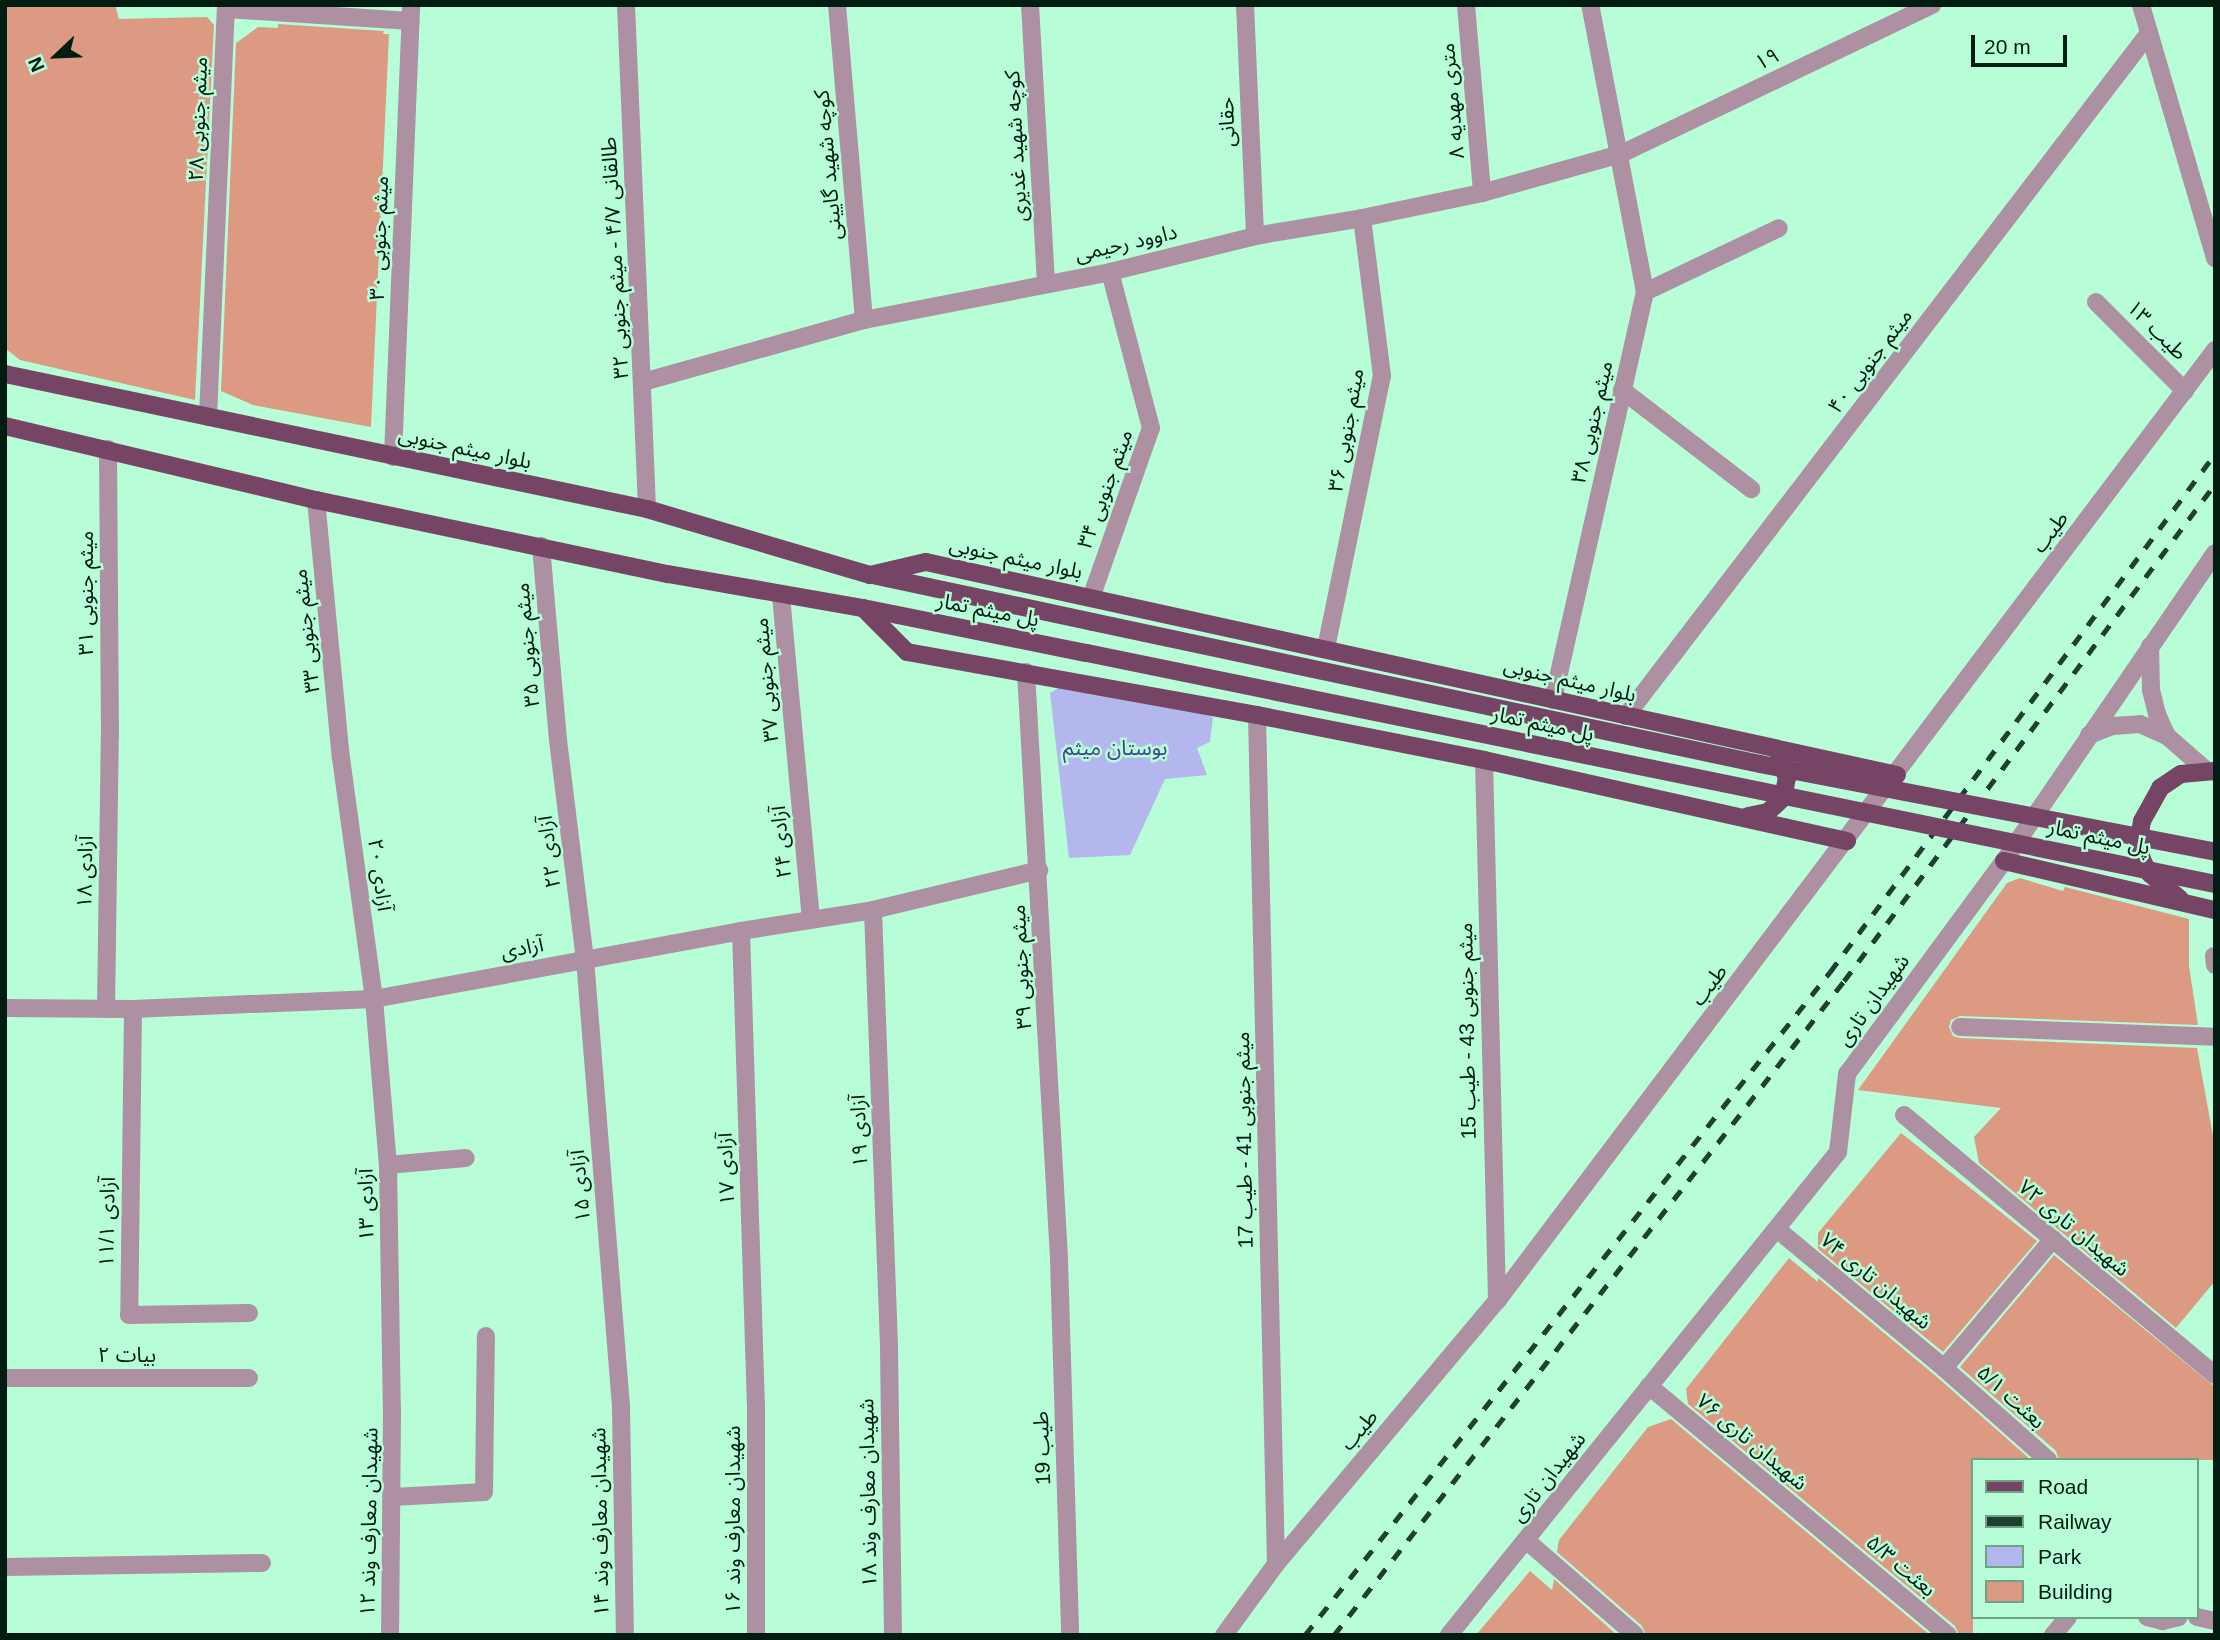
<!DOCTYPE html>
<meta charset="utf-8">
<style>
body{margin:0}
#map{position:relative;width:2220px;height:1640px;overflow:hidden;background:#b6fdd8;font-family:Arial,"Noto Sans Arabic",sans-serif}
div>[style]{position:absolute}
.green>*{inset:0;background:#b3b7ee}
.building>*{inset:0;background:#dc9a82}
.minor>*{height:18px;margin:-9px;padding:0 9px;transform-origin:9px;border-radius:9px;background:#ad90a1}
.major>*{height:18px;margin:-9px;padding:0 9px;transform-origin:9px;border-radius:9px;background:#764565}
.rail>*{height:5px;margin-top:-2.5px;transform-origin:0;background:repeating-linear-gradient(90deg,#1e4030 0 12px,transparent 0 24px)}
.major-bridge>*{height:18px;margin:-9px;padding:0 9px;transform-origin:9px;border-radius:9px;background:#764565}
span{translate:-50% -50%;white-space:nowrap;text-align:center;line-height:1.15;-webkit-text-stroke:5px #b6fdd8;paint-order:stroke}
.street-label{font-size:21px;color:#011c10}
.park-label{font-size:21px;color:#43408d}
.frame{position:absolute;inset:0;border:7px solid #011c10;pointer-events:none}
.legend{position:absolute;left:1971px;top:1458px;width:228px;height:161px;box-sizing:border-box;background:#b6fdd8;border:2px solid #6ea388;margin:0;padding:9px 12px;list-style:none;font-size:21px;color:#011c10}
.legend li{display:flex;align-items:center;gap:14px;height:35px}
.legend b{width:35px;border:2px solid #6ea388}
.north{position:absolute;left:21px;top:21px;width:70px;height:70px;-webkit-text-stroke:5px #b6fdd8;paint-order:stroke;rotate:247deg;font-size:19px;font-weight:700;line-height:28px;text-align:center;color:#011c10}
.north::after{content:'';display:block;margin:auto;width:24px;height:32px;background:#011c10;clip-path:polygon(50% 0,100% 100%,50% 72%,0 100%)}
.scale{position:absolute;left:1971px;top:35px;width:96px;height:32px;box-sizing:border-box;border:4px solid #011c10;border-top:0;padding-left:9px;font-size:21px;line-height:24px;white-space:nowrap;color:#011c10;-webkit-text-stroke:5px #b6fdd8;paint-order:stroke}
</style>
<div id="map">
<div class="green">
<div style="clip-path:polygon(1070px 681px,1144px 694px,1213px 717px,1210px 742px,1197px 748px,1207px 775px,1165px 779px,1130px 855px,1069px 858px,1050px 693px)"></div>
</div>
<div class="building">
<div style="clip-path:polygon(5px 5px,115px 5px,119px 19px,207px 17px,214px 25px,195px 400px,20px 360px,6px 349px)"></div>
<div style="clip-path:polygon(278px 24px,384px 31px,383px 34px,389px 34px,371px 427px,253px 405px,221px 391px,236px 43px,258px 27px,278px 28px)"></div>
<div style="clip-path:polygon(2020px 878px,2063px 891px,2065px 887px,2189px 919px,2189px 966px,2198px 1025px,1960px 1016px,1951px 1020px,1949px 1027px,1953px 1036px,1960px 1038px,2197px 1048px,2215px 1147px,2215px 1281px,2176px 1328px,1979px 1163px,1974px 1137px,2001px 1108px,1858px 1090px,2007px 883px)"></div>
<div style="clip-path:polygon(1901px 1133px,2037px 1241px,1943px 1352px,1818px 1249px,1818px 1233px)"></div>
<div style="clip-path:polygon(2054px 1255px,2215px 1387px,2215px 1460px,2059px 1460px,2056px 1451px,1960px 1367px)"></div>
<div style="clip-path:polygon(1789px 1258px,1818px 1282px,1818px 1278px,1937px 1377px,2031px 1460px,1973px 1460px,1973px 1635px,1959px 1635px,1955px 1626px,1688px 1404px,1686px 1389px)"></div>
<div style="clip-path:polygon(1671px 1419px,1930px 1635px,1646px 1635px,1642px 1626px,1557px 1552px,1559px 1540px,1648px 1427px)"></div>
<div style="clip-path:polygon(1530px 1571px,1552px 1590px,1554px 1579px,1617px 1635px,1476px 1635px)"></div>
</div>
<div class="minor">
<div style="left:626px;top:5px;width:504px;rotate:87.61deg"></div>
<div style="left:837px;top:5px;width:316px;rotate:85.1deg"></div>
<div style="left:1030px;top:5px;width:278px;rotate:86.7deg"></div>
<div style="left:1245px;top:5px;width:231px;rotate:87.5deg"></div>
<div style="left:1466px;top:5px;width:189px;rotate:85.1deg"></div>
<div style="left:2141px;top:5px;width:264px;rotate:73.7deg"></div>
<div style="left:1645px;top:292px;width:148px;rotate:-25.5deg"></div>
<div style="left:2096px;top:302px;width:126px;rotate:45deg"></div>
<div style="left:643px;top:382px;width:230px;rotate:-15.7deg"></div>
<div style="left:864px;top:320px;width:251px;rotate:-11deg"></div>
<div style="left:1110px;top:272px;width:149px;rotate:-13.9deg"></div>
<div style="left:1255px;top:236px;width:109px;rotate:-9.5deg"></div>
<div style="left:1362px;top:218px;width:123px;rotate:-11.8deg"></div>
<div style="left:1482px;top:193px;width:144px;rotate:-15.7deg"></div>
<div style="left:1621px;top:154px;width:345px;rotate:-25.6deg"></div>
<div style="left:1622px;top:390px;width:163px;rotate:37.5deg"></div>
<div style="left:208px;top:417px;width:408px;rotate:-87.5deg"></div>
<div style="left:226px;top:9px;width:185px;rotate:3.7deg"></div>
<div style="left:393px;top:457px;width:452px;rotate:-87.7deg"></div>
<div style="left:316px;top:500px;width:259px;rotate:84.5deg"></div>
<div style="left:341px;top:758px;width:243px;rotate:82.2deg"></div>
<div style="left:374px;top:999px;width:167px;rotate:85.2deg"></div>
<div style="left:388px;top:1165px;width:245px;rotate:89.1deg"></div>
<div style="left:392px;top:1410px;width:225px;rotate:90.5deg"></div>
<div style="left:541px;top:546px;width:195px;rotate:85deg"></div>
<div style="left:558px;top:740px;width:221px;rotate:83deg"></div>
<div style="left:585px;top:959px;width:451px;rotate:85.4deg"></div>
<div style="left:621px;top:1409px;width:226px;rotate:89deg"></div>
<div style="left:781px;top:596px;width:324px;rotate:84.7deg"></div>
<div style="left:1091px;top:598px;width:180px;rotate:-70.6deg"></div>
<div style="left:1151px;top:428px;width:161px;rotate:-104.7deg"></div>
<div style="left:2150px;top:646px;width:44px;rotate:88.7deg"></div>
<div style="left:2151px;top:690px;width:25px;rotate:76deg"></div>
<div style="left:2157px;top:714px;width:24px;rotate:66deg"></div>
<div style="left:1326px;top:648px;width:278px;rotate:-78.4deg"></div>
<div style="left:1382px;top:376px;width:159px;rotate:-97.2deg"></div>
<div style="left:1026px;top:672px;width:588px;rotate:86.78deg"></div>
<div style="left:1059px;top:1259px;width:376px;rotate:88.3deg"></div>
<div style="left:1553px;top:700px;width:418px;rotate:-77.3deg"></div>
<div style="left:1645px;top:292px;width:292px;rotate:-100.8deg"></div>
<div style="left:1257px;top:715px;width:849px;rotate:88.72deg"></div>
<div style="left:1626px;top:716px;width:860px;rotate:-52.56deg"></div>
<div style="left:2089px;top:735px;width:26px;rotate:-21deg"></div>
<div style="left:2113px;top:726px;width:27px;rotate:-4deg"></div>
<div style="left:2140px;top:724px;width:30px;rotate:24deg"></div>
<div style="left:2167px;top:736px;width:52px;rotate:41.1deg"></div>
<div style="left:1484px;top:760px;width:541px;rotate:88.62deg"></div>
<div style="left:873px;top:910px;width:440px;rotate:87.9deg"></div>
<div style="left:889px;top:1350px;width:285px;rotate:89.2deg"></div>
<div style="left:741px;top:931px;width:474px;rotate:88.2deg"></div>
<div style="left:756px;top:1405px;width:230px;rotate:90deg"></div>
<div style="left:2214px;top:956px;width:9px;rotate:84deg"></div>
<div style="left:5px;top:1008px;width:128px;rotate:0.4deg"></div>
<div style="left:133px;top:1009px;width:241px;rotate:-2.4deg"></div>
<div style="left:374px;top:999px;width:373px;rotate:-10.5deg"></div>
<div style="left:741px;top:931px;width:134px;rotate:-9deg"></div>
<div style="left:873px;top:910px;width:171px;rotate:-13.5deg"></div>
<div style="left:106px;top:1009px;width:273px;rotate:-89.2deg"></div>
<div style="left:110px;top:736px;width:287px;rotate:-90.4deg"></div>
<div style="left:133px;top:1009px;width:306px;rotate:90.7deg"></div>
<div style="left:129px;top:1315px;width:120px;rotate:-1deg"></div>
<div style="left:1960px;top:1027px;width:255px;rotate:2.2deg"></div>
<div style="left:1904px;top:1115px;width:405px;rotate:39.9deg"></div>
<div style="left:388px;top:1165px;width:78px;rotate:-5.1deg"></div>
<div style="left:1778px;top:1230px;width:216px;rotate:39.7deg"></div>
<div style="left:1944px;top:1368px;width:139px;rotate:41.5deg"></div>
<div style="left:1944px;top:1368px;width:169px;rotate:-49.8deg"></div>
<div style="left:5px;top:1378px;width:244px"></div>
<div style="left:1649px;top:1386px;width:389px;rotate:39.8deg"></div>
<div style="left:393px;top:1497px;width:91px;rotate:-3.1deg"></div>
<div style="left:484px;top:1492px;width:156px;rotate:-89.3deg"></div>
<div style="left:1527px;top:1541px;width:143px;rotate:41deg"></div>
<div style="left:5px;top:1567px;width:257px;rotate:-0.9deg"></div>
<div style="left:2147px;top:1617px;width:16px;rotate:15deg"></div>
<div style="left:2162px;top:1621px;width:17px;rotate:-13deg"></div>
<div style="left:2197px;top:1617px;width:18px;rotate:13deg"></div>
<div style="left:1224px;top:1635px;width:88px;rotate:-53.8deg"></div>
<div style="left:1276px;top:1564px;width:344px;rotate:-50deg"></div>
<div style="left:1497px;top:1301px;width:1192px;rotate:-52.95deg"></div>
<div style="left:1449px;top:1635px;width:620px;rotate:-51.15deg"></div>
<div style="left:1838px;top:1152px;width:79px;rotate:-83.4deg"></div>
<div style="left:1847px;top:1074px;width:265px;rotate:-53.6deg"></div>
<div style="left:2004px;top:861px;width:373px;rotate:-55.6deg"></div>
<div style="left:2053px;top:1635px;width:23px;rotate:-50deg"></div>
</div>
<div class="major">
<div style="left:5px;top:374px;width:656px;rotate:11.88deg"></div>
<div style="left:647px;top:509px;width:233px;rotate:16.5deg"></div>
<div style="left:870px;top:575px;width:57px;rotate:-13.1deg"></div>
<div style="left:926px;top:562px;width:994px;rotate:12.37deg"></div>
<div style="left:5px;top:426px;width:320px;rotate:13.4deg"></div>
<div style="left:316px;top:500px;width:360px;rotate:11.9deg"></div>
<div style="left:668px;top:574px;width:198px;rotate:9.9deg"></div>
<div style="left:863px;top:608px;width:62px;rotate:45deg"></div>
<div style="left:907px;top:652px;width:356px;rotate:10.2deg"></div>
<div style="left:1257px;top:715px;width:231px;rotate:11.2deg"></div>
<div style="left:1484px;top:760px;width:372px;rotate:12.6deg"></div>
<div style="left:877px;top:576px;width:221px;rotate:12deg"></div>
<div style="left:863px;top:608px;width:228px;rotate:11.4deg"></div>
<div style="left:1748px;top:816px;width:20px;rotate:-11deg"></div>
<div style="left:1768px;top:812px;width:21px;rotate:-43deg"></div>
<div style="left:1783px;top:798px;width:20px;rotate:-79deg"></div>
<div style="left:1787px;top:778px;width:22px;rotate:-111deg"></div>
<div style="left:2004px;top:861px;width:217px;rotate:13.1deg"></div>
<div style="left:2180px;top:899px;width:39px;rotate:-140deg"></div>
<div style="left:2150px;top:874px;width:14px;rotate:-120deg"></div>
<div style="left:2143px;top:862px;width:17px;rotate:-107deg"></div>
<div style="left:2138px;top:846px;width:25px;rotate:-81deg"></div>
<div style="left:2142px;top:821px;width:38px;rotate:-61deg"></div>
<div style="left:2160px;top:788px;width:25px;rotate:-34deg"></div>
<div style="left:2181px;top:774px;width:34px;rotate:-5deg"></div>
</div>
<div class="rail">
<div style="left:1305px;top:1635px;width:846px;rotate:-51.63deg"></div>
<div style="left:1830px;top:972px;width:645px;rotate:-53.38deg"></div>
<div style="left:1334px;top:1635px;width:829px;rotate:-52.05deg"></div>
<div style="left:1844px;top:981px;width:620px;rotate:-53.26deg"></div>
</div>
<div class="major-bridge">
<div style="left:1093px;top:622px;width:682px;rotate:12.02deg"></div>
<div style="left:1760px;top:764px;width:463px;rotate:10.9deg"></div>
<div style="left:1087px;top:653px;width:1151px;rotate:11.57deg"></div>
</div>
<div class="street-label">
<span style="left:1767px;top:59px;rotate:-26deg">۱۹</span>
<span style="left:1452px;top:101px;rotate:-95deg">۸ متری مهدیه</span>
<span style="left:198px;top:119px;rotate:-88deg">میثم جنوبی ۲۸</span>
<span style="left:1227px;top:122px;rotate:-92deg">حقانی</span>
<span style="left:1016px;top:146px;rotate:-93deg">کوچه شهید غدیری</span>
<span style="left:828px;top:165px;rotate:-95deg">کوچه شهید گایینی</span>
<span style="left:379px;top:238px;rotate:-88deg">میثم جنوبی ۳۰</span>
<span style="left:1126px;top:243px;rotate:-13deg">داوود رحیمی</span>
<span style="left:615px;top:258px;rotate:-93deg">طالقانی ۴/۷ - میثم جنوبی ۳۲</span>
<span style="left:2157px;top:330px;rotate:45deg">طیب ۱۳</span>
<span style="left:1870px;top:361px;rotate:-53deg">میثم جنوبی ۴۰</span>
<span style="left:1592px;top:422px;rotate:-77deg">میثم جنوبی ۳۸</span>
<span style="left:1346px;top:430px;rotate:-80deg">میثم جنوبی ۳۶</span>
<span style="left:465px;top:448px;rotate:12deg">بلوار میثم جنوبی</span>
<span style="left:1105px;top:489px;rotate:-70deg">میثم جنوبی ۳۴</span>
<span style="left:2050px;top:532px;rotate:-53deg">طیب</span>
<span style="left:1016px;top:558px;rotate:12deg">بلوار میثم جنوبی</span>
<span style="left:86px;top:593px;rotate:-90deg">میثم جنوبی ۳۱</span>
<span style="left:988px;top:610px;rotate:11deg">پل میثم تمار</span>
<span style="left:306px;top:631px;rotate:-96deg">میثم جنوبی ۳۳</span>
<span style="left:527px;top:645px;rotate:-95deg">میثم جنوبی ۳۵</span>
<span style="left:766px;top:680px;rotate:-95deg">میثم جنوبی ۳۷</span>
<span style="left:1570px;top:680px;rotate:13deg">بلوار میثم جنوبی</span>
<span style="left:1543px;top:724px;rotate:12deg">پل میثم تمار</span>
<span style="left:2099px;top:837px;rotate:12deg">پل میثم تمار</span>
<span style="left:781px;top:842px;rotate:-95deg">آزادی ۲۴</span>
<span style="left:549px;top:852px;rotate:-97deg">آزادی ۲۲</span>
<span style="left:85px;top:872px;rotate:-89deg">آزادی ۱۸</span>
<span style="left:380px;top:875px;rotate:82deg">آزادی ۲۰</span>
<span style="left:522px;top:948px;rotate:-11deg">آزادی</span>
<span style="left:1021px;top:967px;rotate:-93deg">میثم جنوبی ۳۹</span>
<span style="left:1709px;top:985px;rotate:-53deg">طیب</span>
<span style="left:1873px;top:1000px;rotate:-54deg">شهیدان تاری</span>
<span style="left:1467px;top:1031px;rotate:-91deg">میثم جنوبی 43 - طیب 15</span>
<span style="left:859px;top:1131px;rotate:-92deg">آزادی ۱۹</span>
<span style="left:1244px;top:1140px;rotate:-91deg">میثم جنوبی 41 - طیب 17</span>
<span style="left:726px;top:1169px;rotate:-92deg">آزادی ۱۷</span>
<span style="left:580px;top:1186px;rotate:-95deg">آزادی ۱۵</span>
<span style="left:366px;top:1205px;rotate:-91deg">آزادی ۱۳</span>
<span style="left:107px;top:1222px;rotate:-89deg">آزادی ۱۱/۱</span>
<span style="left:2074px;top:1228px;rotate:40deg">شهیدان تاری ۷۲</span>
<span style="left:1876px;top:1281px;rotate:40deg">شهیدان تاری ۷۴</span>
<span style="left:127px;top:1355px">بیات ۲</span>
<span style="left:2011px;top:1397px;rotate:42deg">بعثت ۵/۱</span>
<span style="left:1359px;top:1430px;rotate:-50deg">طیب</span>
<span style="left:1752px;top:1442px;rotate:40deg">شهیدان تاری ۷۶</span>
<span style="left:1042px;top:1448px;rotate:-92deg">طیب 19</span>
<span style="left:1548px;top:1477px;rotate:-52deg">شهیدان تاری</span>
<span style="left:868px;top:1493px;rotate:-91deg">شهیدان معارف وند ۱۸</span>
<span style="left:733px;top:1520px;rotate:-90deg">شهیدان معارف وند ۱۶</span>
<span style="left:369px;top:1522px;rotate:-89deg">شهیدان معارف وند ۱۲</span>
<span style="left:600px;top:1522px;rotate:-91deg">شهیدان معارف وند ۱۴</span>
<span style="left:1901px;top:1566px;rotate:40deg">بعثت ۵/۳</span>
</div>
<div class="park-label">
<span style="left:1115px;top:748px">بوستان میثم</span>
</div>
<div class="frame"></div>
<ul class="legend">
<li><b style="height:9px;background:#764565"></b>Road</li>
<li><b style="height:9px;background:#1e4030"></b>Railway</li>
<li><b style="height:19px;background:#b3b7ee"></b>Park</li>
<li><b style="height:19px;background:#dc9a82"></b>Building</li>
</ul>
<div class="north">N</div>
<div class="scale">20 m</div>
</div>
